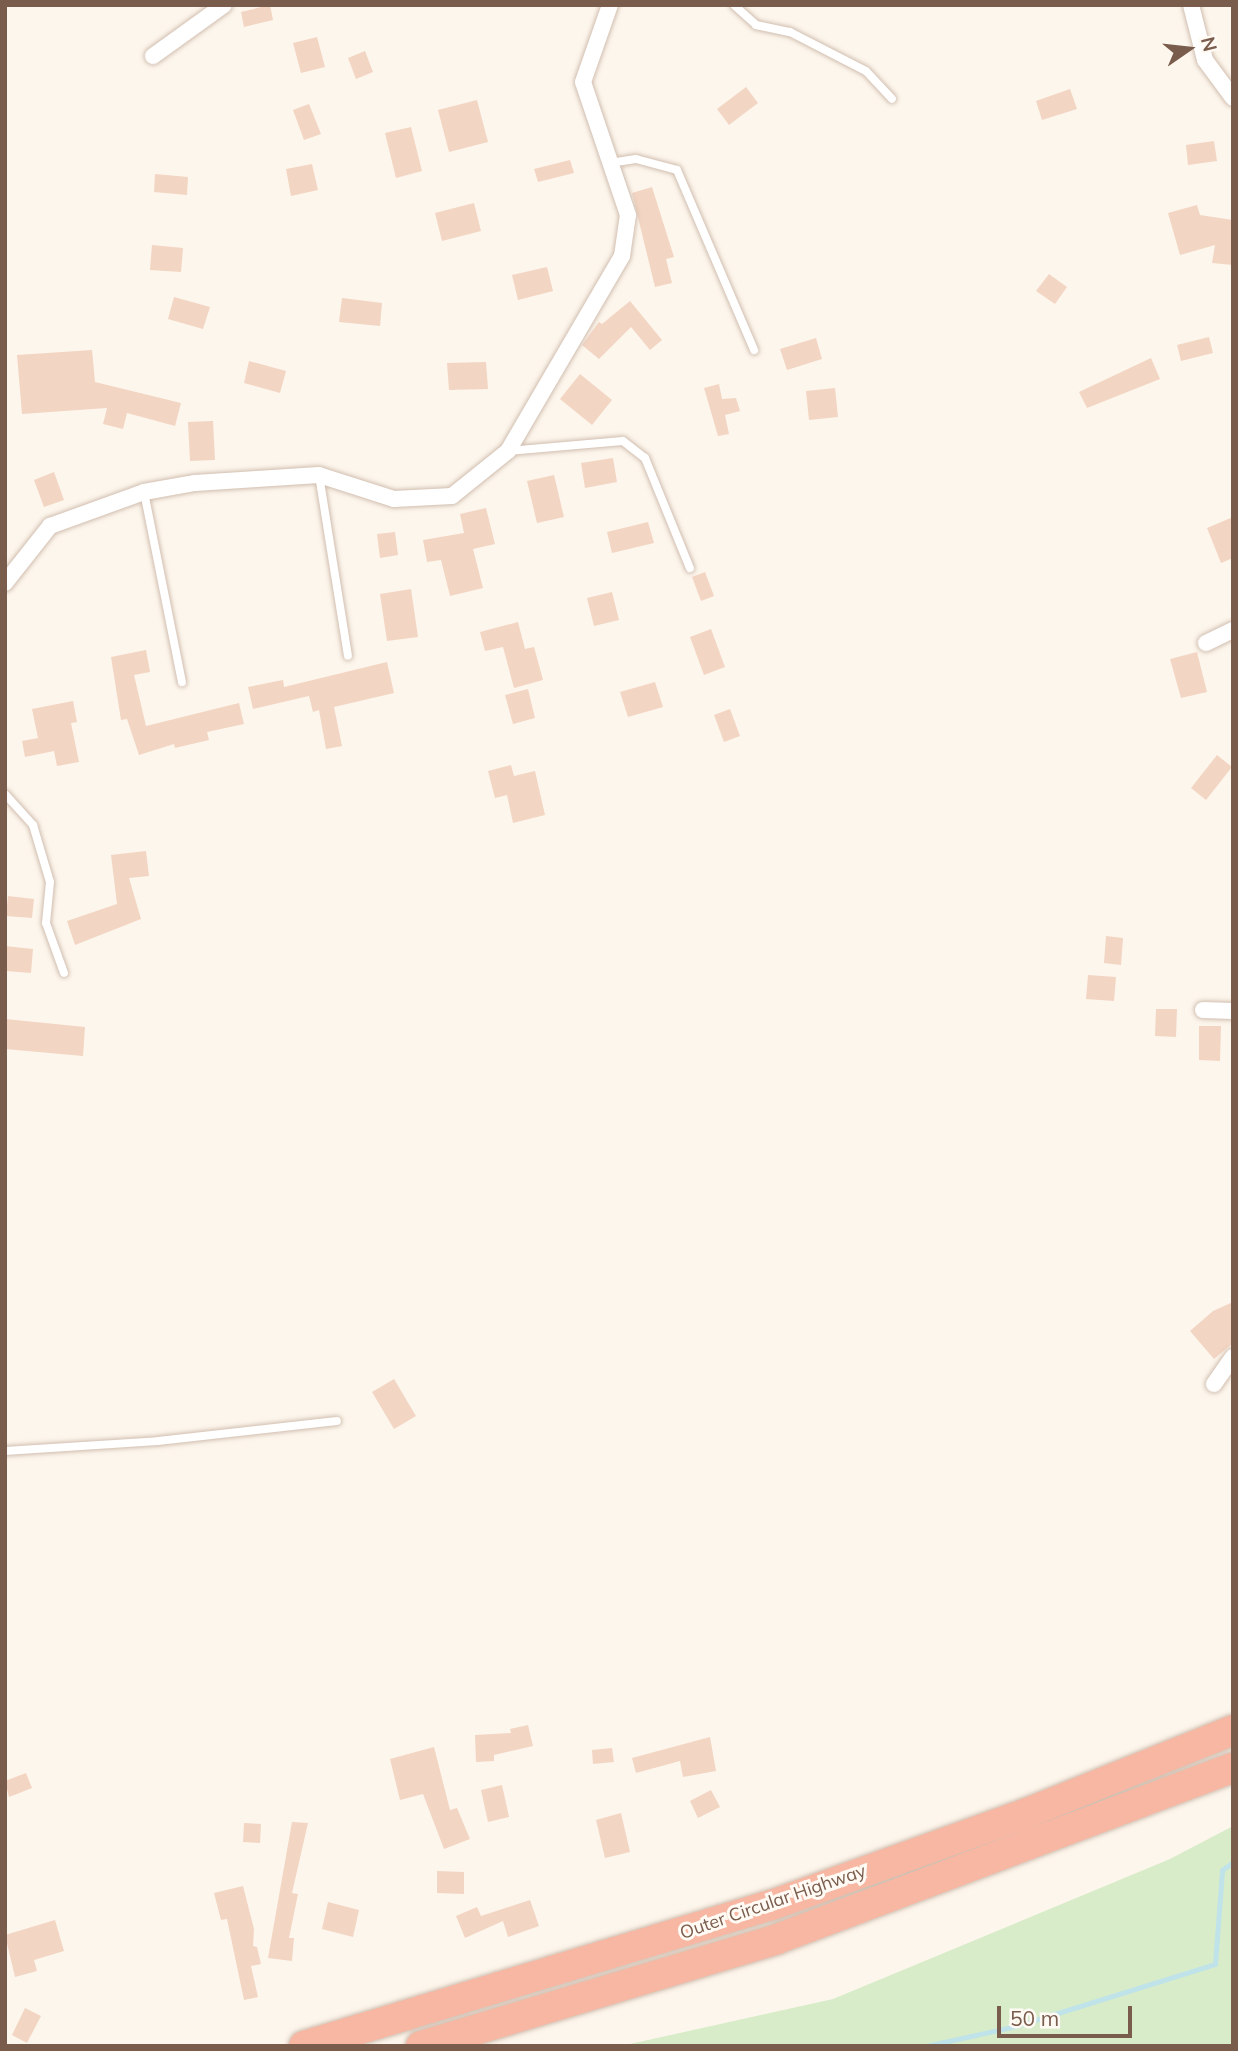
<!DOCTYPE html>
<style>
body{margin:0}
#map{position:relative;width:1238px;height:2051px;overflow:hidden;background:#fdf6ec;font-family:Mulish,sans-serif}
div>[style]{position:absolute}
.green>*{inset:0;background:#d8ecc9}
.stream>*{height:5px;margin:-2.5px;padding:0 2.5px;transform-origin:2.5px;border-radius:2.5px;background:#bfe3e8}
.building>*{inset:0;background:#f3d5c3}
.roads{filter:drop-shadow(0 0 2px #d1beb0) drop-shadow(0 0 2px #d1beb0)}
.service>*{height:8px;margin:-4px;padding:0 4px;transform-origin:4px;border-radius:4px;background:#fff}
.minor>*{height:16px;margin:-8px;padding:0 8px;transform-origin:8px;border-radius:8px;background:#fff}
.motorway>*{height:30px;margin:-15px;padding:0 15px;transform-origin:15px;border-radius:15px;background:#f7b7a3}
span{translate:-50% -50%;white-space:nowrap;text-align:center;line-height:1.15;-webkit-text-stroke:6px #fffaf3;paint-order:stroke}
.street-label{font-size:18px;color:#7a5c4d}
.frame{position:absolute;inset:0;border:7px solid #7a5c4d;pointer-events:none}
.north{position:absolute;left:1154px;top:14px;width:70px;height:70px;-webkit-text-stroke:5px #fffaf3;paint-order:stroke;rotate:76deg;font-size:19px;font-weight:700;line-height:28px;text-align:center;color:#7a5c4d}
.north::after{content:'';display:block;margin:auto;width:24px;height:32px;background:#7a5c4d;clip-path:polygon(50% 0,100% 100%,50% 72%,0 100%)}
.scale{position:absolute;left:997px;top:2006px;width:135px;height:32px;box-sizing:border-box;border:4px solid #7a5c4d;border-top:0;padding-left:9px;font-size:21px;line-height:24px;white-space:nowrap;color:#7a5c4d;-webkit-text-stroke:5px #fffaf3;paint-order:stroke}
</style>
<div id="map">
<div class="green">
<div style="clip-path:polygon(1233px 1826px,1233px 2046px,621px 2046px,833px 1999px,1170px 1859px)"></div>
</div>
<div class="stream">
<div style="left:926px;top:2046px;width:92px;rotate:-12.5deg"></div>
<div style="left:1016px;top:2026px;width:208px;rotate:-17.3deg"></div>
<div style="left:1215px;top:1964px;width:94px;rotate:-85.7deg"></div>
<div style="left:1222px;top:1870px;width:14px;rotate:-36deg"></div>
</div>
<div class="building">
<div style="clip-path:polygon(270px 5px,273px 20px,244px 27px,241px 12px)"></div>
<div style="clip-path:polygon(317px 37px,325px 67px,301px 73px,293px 43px)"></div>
<div style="clip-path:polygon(365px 51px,373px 72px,356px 79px,348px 58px)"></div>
<div style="clip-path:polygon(746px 87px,758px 103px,729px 125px,717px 109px)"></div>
<div style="clip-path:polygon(1070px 89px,1077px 109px,1042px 120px,1036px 101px)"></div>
<div style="clip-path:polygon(477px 100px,488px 142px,449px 152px,438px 110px)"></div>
<div style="clip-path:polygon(309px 104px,321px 134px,304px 140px,293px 110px)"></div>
<div style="clip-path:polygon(411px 127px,422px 171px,396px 178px,385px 133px)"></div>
<div style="clip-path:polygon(1214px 141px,1217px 161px,1188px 165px,1186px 145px)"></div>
<div style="clip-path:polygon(570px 160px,574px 173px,538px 182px,534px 169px)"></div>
<div style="clip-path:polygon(312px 164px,318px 190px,291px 196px,286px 169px)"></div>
<div style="clip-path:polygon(155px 174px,188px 177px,187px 195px,154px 192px)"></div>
<div style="clip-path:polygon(652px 187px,674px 257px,666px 259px,672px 283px,655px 287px,632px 193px)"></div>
<div style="clip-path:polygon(474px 203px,481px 231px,442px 241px,435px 213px)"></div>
<div style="clip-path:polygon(1197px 205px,1200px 215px,1233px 220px,1233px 265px,1212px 263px,1215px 245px,1180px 255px,1168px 213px)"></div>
<div style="clip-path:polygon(152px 245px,183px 248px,181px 272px,150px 270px)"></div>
<div style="clip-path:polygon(547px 267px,553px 291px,518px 300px,512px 275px)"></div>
<div style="clip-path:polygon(1049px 274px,1067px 287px,1055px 304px,1036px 291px)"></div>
<div style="clip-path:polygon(174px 297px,210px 307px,203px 329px,168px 319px)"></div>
<div style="clip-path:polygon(342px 298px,382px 303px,380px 326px,339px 322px)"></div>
<div style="clip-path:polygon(630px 301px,662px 340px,650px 350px,631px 327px,599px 359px,582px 345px,599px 322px,602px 324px)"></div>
<div style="clip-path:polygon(1209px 337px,1213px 353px,1181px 361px,1177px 345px)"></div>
<div style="clip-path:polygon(816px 338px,822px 359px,787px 370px,780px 349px)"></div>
<div style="clip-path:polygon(92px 350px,95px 382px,181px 403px,175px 426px,127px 413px,123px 429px,103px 424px,107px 408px,22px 414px,17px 355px)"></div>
<div style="clip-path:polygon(1151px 358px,1160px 379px,1087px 408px,1079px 392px)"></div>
<div style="clip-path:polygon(249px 361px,286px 371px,280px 393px,244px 383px)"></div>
<div style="clip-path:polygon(486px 362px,488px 389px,449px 390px,447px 363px)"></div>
<div style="clip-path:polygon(580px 374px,612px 400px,592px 425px,560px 399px)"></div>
<div style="clip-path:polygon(719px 384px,722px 399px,736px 398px,740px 411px,725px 415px,729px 434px,718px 436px,704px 388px)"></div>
<div style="clip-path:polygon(835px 388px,838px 417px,809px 420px,806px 391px)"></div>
<div style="clip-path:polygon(213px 421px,215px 460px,190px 461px,188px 422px)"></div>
<div style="clip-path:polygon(613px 458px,617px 482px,585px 488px,581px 463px)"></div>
<div style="clip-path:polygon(54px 472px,64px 500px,44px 507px,34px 480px)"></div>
<div style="clip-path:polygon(554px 475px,564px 517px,537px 523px,527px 481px)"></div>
<div style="clip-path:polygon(486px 508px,495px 544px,473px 549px,483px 588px,450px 596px,441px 560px,427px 562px,423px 540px,464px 533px,460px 514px)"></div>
<div style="clip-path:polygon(1233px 517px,1233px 558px,1221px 563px,1207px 528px)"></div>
<div style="clip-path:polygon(648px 522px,654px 543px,612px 553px,607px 532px)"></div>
<div style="clip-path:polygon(395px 532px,398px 555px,380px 558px,377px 534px)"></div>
<div style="clip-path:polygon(705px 572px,714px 596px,701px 601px,692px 577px)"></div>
<div style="clip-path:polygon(411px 589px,418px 637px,387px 641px,380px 594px)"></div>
<div style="clip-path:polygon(612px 592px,619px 620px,594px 626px,587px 598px)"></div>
<div style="clip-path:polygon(518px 622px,525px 649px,534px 647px,543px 680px,514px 688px,503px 647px,485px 651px,480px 632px)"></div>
<div style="clip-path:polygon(711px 629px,725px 667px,704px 675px,690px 637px)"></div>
<div style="clip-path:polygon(146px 650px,150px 672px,134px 675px,146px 726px,239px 703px,244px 724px,207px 732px,209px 740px,175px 748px,174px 744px,139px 755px,127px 719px,121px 720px,111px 657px)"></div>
<div style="clip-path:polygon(1197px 652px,1207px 692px,1181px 698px,1170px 659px)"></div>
<div style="clip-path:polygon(387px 662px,394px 693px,334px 707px,342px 746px,326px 749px,319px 710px,313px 712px,309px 696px,253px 709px,248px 687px,283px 680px,284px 687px)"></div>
<div style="clip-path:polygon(655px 682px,663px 707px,628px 717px,620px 692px)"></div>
<div style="clip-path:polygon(528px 689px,535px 718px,513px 724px,505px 695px)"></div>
<div style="clip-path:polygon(73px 701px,77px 722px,71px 723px,79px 762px,57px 766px,54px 751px,25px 757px,22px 741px,38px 738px,32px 709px)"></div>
<div style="clip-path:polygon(730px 709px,740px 736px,724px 742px,714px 715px)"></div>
<div style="clip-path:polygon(1217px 755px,1232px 767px,1206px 800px,1191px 788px)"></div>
<div style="clip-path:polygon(511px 765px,514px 776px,535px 771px,545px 815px,513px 823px,507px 795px,495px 798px,488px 771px)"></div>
<div style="clip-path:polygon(146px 851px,149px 876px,129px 878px,141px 919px,75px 945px,67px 921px,117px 904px,111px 855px)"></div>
<div style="clip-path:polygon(8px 896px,34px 899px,32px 918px,6px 916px)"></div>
<div style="clip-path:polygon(1106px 936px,1123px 938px,1121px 965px,1104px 963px)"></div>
<div style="clip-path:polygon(5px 946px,33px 949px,31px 973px,5px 971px)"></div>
<div style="clip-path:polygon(1088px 975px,1116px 977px,1114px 1001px,1086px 999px)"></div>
<div style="clip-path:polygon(1156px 1009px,1177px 1009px,1176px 1037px,1155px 1036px)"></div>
<div style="clip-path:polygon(5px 1019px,85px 1027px,83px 1056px,5px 1049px)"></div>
<div style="clip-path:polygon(1199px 1026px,1221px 1026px,1220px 1061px,1199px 1060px)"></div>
<div style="clip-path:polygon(1233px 1302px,1233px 1343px,1214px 1359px,1190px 1331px,1213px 1311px)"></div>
<div style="clip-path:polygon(394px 1379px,416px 1416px,394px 1429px,372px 1392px)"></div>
<div style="clip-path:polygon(528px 1725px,533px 1746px,494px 1755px,494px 1761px,476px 1762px,475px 1735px,511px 1733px,510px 1729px)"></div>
<div style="clip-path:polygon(710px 1737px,716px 1771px,683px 1777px,680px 1761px,636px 1773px,632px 1758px)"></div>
<div style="clip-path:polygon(434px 1747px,450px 1810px,457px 1808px,470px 1839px,444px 1849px,423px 1794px,400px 1800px,390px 1759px)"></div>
<div style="clip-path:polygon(612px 1748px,614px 1762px,593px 1764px,592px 1750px)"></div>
<div style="clip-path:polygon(26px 1773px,32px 1788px,9px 1797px,5px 1781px)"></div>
<div style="clip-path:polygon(502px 1785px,509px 1817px,488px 1822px,481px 1790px)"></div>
<div style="clip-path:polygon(711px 1790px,720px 1807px,698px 1818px,690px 1801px)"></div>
<div style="clip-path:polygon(621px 1813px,630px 1852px,605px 1858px,596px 1820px)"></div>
<div style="clip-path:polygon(292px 1822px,308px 1823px,292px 1893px,298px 1894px,289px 1938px,294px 1938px,292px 1961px,268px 1958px)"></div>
<div style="clip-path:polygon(244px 1823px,261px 1824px,260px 1843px,243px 1842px)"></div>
<div style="clip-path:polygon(437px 1871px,464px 1872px,464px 1894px,437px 1893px)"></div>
<div style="clip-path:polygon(243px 1886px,254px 1929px,253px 1946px,257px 1947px,261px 1964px,251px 1966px,258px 1997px,244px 2000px,227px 1919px,221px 1920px,214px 1893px)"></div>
<div style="clip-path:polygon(530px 1900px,539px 1926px,508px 1937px,503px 1921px,465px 1938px,456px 1916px,477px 1907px,481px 1916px)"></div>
<div style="clip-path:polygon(328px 1902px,359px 1910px,353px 1937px,322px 1929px)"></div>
<div style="clip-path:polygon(55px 1920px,64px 1951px,34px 1960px,37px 1971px,15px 1977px,5px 1935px)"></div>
<div style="clip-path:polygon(25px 2008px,41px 2016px,27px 2043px,12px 2035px)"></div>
</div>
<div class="roads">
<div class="service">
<div style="left:734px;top:5px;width:30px;rotate:42deg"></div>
<div style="left:756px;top:25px;width:35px;rotate:12deg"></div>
<div style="left:790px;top:32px;width:85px;rotate:27.2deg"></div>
<div style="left:866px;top:71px;width:38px;rotate:47deg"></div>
<div style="left:610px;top:163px;width:26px;rotate:-9deg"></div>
<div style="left:636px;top:159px;width:42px;rotate:15deg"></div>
<div style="left:677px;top:170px;width:196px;rotate:66.8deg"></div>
<div style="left:508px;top:451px;width:115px;rotate:-5deg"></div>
<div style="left:623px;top:441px;width:28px;rotate:38deg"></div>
<div style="left:645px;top:458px;width:119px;rotate:67.8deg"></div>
<div style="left:319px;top:475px;width:183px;rotate:80.9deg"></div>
<div style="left:144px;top:492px;width:194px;rotate:78.7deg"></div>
<div style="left:5px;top:794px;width:42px;rotate:47.9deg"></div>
<div style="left:33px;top:825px;width:59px;rotate:73.4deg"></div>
<div style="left:50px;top:882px;width:41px;rotate:95.6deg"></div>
<div style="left:46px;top:923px;width:53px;rotate:70.2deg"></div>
<div style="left:5px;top:1451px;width:153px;rotate:-3.7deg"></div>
<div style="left:158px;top:1441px;width:180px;rotate:-6.4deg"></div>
</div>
<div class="minor">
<div style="left:1191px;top:5px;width:57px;rotate:75.7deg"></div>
<div style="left:1205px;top:60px;width:47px;rotate:53.6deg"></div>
<div style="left:153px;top:56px;width:87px;rotate:-35.7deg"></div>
<div style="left:5px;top:583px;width:73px;rotate:-51.7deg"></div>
<div style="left:50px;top:526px;width:100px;rotate:-19.9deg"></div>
<div style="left:144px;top:492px;width:52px;rotate:-10deg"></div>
<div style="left:195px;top:483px;width:124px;rotate:-3.7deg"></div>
<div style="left:319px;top:475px;width:79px;rotate:17.7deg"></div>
<div style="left:394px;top:499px;width:58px;rotate:-3deg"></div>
<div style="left:452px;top:496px;width:72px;rotate:-38.8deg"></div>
<div style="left:508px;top:451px;width:226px;rotate:-59.7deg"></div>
<div style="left:622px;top:256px;width:41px;rotate:-81.7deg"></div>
<div style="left:628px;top:215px;width:140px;rotate:-108.7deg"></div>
<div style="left:583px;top:82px;width:82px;rotate:-70.7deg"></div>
<div style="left:1206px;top:643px;width:30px;rotate:-26deg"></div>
<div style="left:1203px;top:1010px;width:30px;rotate:2deg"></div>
<div style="left:1214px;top:1384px;width:33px;rotate:-55deg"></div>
</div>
<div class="motorway">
<div style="left:304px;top:2046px;width:486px;rotate:-16.8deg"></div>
<div style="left:769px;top:1906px;width:274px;rotate:-19.8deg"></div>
<div style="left:1027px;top:1813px;width:222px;rotate:-21.9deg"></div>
<div style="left:421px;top:2046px;width:372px;rotate:-16.7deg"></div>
<div style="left:777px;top:1939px;width:487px;rotate:-20.6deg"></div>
</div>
</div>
<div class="street-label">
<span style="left:773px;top:1902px;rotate:-19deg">Outer Circular Highway</span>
</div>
<div class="frame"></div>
<div class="north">N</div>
<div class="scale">50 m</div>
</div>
